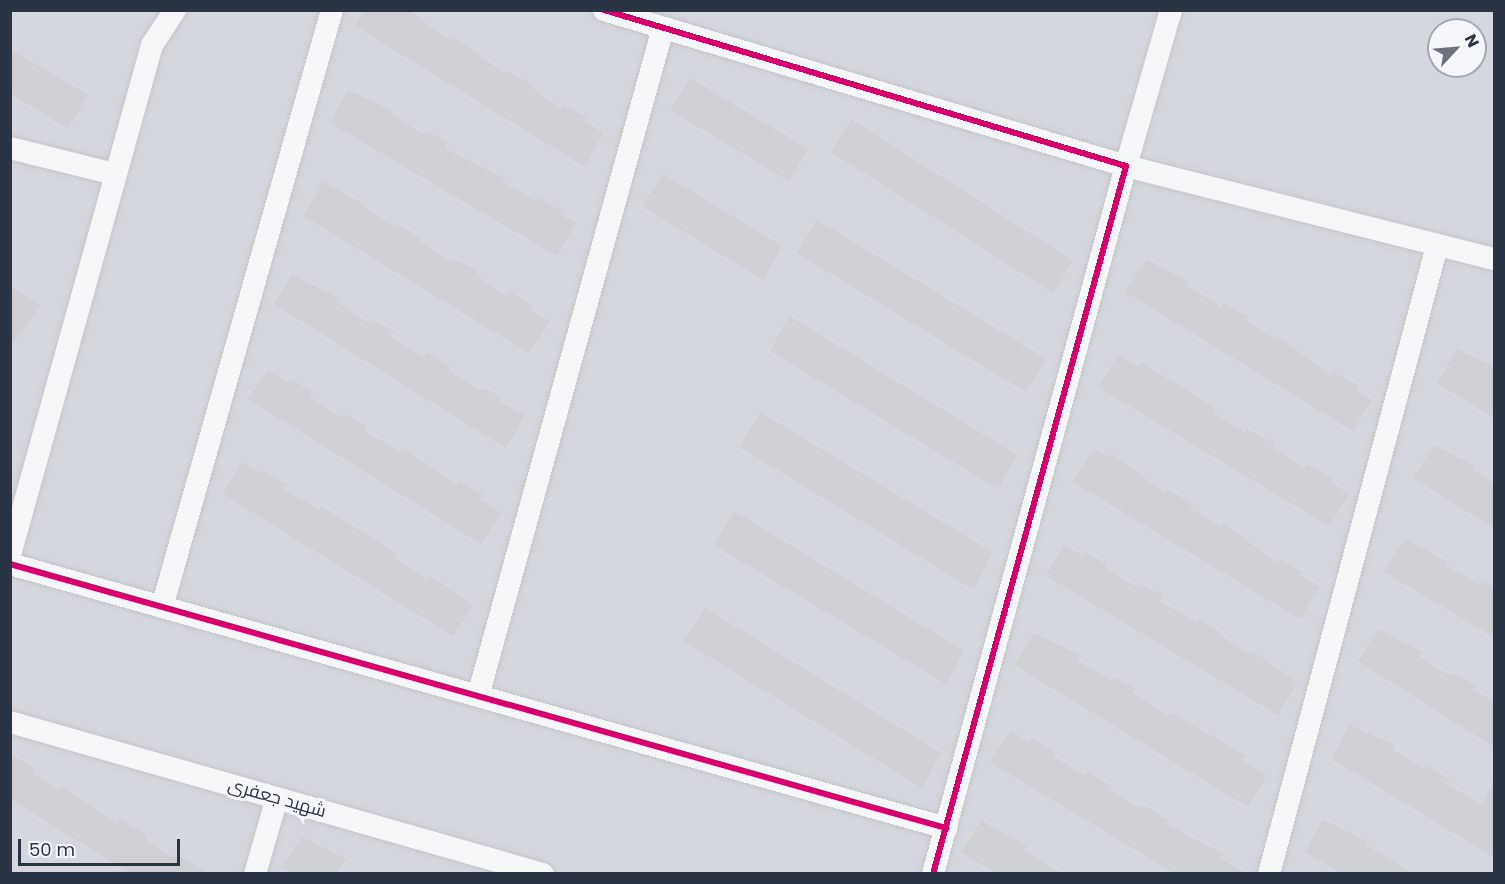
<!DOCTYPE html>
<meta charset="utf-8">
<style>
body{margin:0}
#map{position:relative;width:1505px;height:884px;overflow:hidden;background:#e6e8ea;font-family:Poppins,Cairo,sans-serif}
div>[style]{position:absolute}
.built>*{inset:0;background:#d4d7dd}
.building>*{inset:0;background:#ced0d3}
.roads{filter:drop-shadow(0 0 2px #c4c6c8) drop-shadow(0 0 2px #c4c6c8)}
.minor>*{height:22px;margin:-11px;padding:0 11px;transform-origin:11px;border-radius:11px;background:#f5f6f7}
.cycleway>*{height:6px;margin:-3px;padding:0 3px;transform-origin:3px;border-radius:3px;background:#d6006c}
span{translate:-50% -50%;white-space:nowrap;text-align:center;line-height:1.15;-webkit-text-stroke:6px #f4f6f9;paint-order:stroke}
.street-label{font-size:18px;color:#2b3445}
.frame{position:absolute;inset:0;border:12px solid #2b3445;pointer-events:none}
.north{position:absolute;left:1427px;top:18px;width:60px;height:60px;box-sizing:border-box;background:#f4f6f9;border:2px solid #a4a8b1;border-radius:50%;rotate:64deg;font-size:16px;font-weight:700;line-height:24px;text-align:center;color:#2b3445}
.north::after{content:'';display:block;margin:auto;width:21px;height:27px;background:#6c737f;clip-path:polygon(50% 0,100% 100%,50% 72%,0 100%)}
.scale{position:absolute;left:18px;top:839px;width:162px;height:27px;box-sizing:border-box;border:3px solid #2b3445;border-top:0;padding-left:8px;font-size:18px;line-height:21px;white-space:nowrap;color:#2b3445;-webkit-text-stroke:4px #f4f6f9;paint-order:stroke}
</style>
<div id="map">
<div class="built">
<div style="clip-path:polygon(evenodd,10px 11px,1494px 11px,1494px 873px,11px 873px,10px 11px,1439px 30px,1475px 30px,1475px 66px,1439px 66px,1439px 30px)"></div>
</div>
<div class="building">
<div style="clip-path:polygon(365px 10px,409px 10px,451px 42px,453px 37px,506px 74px,508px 71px,532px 84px,532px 88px,561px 109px,563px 105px,586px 117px,585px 121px,603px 133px,585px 167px,355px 26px)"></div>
<div style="clip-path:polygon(10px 49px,88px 95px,68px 129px,10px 93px)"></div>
<div style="clip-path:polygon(690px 78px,808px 149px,789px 181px,670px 110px)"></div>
<div style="clip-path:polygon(348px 90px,393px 111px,391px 114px,423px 135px,427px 131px,447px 142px,445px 148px,505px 178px,502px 181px,537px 202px,539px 198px,562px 211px,559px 214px,576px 223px,557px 256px,330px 123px)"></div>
<div style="clip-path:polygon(851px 119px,1073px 261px,1053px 293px,831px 152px)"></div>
<div style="clip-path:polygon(663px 174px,782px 246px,763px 280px,642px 206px)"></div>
<div style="clip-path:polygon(323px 182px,364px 204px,363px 207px,394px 227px,396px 223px,421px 238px,420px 241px,452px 263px,454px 259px,478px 271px,476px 276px,507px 296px,510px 292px,533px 306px,530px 310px,550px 321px,529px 353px,304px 216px)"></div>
<div style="clip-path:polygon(817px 220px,1046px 359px,1026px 392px,797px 253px)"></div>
<div style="clip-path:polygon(1147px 260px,1189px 282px,1188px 286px,1221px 307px,1223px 303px,1248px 317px,1246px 321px,1274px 339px,1276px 335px,1331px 376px,1333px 372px,1359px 386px,1356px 390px,1372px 400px,1353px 431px,1125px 292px)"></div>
<div style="clip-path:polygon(292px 274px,338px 298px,335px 301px,370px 324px,372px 320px,394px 332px,390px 337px,423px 357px,427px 352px,451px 367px,449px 371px,481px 391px,484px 388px,502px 398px,499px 402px,525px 415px,506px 448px,274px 304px)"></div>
<div style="clip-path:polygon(10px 287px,41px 305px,10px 347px)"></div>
<div style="clip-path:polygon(789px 316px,1017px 455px,998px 489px,770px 351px)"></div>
<div style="clip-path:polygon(1457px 349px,1494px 367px,1494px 418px,1437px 383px)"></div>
<div style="clip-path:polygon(1118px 355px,1137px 366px,1141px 362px,1216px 409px,1214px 413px,1245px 433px,1247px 429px,1275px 444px,1272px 448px,1304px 468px,1307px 464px,1332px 479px,1330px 482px,1349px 494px,1329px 526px,1098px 387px)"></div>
<div style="clip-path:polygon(268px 370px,287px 382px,290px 378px,312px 392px,309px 396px,341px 418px,345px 414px,367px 427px,364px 431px,400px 452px,402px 447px,457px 485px,459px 481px,483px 495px,481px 500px,501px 513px,481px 544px,248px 399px)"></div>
<div style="clip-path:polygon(760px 412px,992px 552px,974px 590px,740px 447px)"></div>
<div style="clip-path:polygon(1434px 445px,1475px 466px,1473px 470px,1494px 484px,1494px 528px,1413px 478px)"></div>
<div style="clip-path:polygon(1094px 449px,1108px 458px,1112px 454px,1165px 493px,1167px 489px,1192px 504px,1190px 508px,1220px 527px,1223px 523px,1278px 563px,1281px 559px,1302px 572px,1300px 575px,1320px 587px,1300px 619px,1073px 482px)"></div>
<div style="clip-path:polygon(241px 462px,259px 474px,262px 470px,287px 484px,284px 489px,319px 510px,321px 506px,397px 554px,395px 558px,427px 580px,431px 576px,473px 606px,453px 636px,223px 494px)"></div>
<div style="clip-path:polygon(734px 511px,964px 651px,946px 684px,714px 545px)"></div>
<div style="clip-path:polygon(1405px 539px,1448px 562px,1446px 565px,1481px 586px,1484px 582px,1494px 588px,1494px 637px,1384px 572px)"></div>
<div style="clip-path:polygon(1064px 544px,1082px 556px,1085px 552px,1107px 565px,1105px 568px,1138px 588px,1140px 584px,1163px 596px,1160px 601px,1196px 623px,1199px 619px,1220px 632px,1218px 635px,1250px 654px,1253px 651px,1297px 683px,1278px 715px,1046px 576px)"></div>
<div style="clip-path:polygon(705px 608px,941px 753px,922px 788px,684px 641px)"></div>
<div style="clip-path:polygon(1378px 629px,1422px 652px,1419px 657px,1450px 676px,1452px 673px,1476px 685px,1473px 689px,1494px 702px,1494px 747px,1358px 661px)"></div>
<div style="clip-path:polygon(1034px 633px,1079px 655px,1076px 660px,1112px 681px,1114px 677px,1136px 689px,1133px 694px,1168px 716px,1170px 712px,1245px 755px,1242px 760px,1267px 775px,1248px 807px,1014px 665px)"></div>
<div style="clip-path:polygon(1349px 725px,1395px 745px,1393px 750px,1424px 769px,1426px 765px,1449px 779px,1447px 784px,1481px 805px,1494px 781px,1494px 857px,1332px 759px)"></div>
<div style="clip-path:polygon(1011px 730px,1029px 743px,1032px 738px,1055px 752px,1052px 756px,1085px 776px,1088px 772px,1113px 787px,1110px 790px,1139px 808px,1143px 805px,1169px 820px,1166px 824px,1223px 854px,1220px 858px,1246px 873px,1174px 873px,990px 762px)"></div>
<div style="clip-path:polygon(10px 754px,35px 769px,32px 773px,59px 791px,63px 787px,116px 824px,120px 819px,147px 836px,146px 839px,172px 858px,175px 854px,208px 873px,130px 873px,10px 799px)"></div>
<div style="clip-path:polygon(1323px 820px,1367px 841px,1365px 844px,1411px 873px,1340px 873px,1305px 852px)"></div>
<div style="clip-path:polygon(981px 821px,1027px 846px,1024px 850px,1061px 873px,995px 873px,961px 852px)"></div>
<div style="clip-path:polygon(302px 837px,346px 859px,337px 873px,291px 873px,281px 868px)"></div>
</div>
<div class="roads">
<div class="minor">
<div style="left:604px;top:10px;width:545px;rotate:16.64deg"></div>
<div style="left:1126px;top:166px;width:734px;rotate:105.25deg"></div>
<div style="left:1171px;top:10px;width:162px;rotate:106.1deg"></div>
<div style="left:1126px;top:166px;width:380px;rotate:14.2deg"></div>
<div style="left:10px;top:148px;width:107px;rotate:14deg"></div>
<div style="left:10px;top:555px;width:529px;rotate:-74.44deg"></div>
<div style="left:152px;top:45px;width:42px;rotate:-56.7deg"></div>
<div style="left:10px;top:564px;width:973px;rotate:15.75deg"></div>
<div style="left:162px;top:607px;width:621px;rotate:-74.11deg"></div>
<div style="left:478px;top:696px;width:693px;rotate:-74.52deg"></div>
<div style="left:10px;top:722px;width:554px;rotate:15.92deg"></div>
<div style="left:255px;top:874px;width:79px;rotate:-73.9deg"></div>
<div style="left:1269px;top:874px;width:650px;rotate:-75.02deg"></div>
</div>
</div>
<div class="cycleway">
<div style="left:604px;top:10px;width:545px;rotate:16.64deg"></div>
<div style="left:1126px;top:166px;width:734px;rotate:105.25deg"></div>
<div style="left:10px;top:564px;width:973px;rotate:15.75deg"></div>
</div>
<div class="street-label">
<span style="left:277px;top:798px;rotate:16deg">شهید جعفری</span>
</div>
<div class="frame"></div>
<div class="north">N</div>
<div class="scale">50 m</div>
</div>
